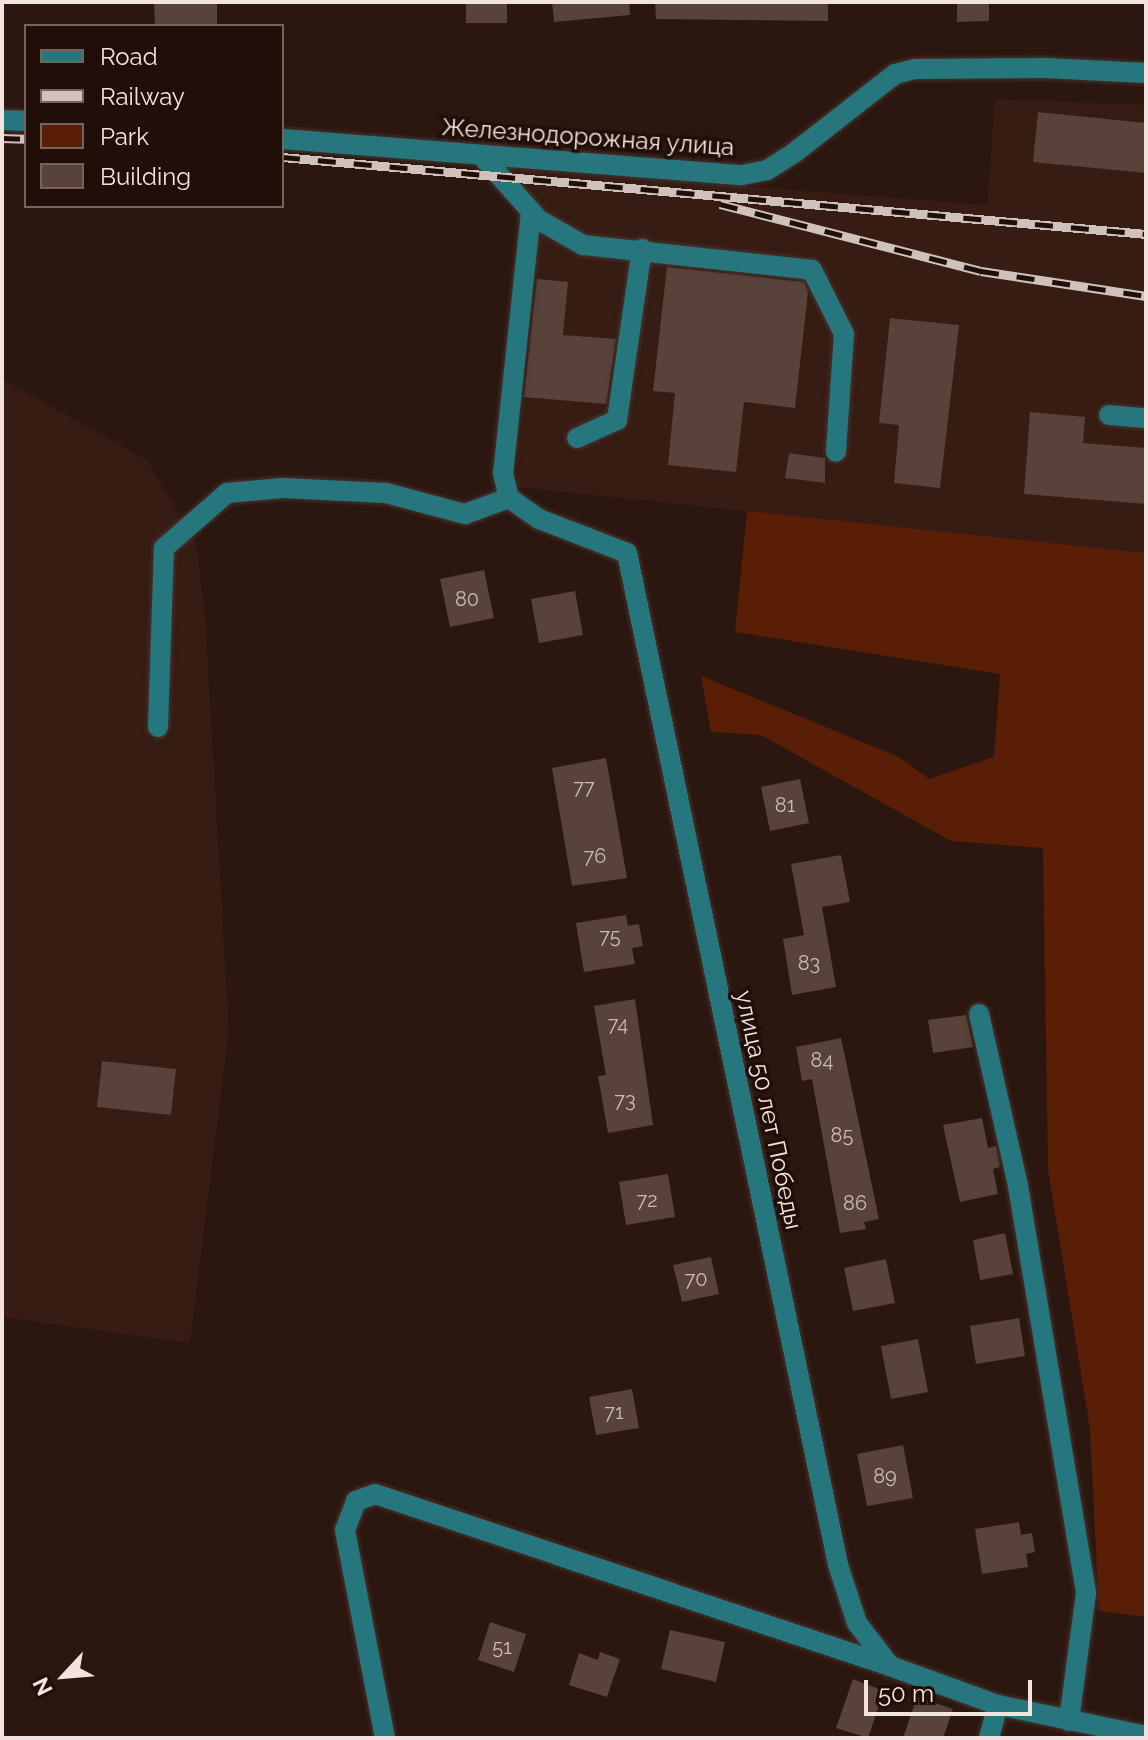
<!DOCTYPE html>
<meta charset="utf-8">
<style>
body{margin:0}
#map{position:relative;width:1148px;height:1740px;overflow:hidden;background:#2b1710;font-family:Raleway,sans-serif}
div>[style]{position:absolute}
.built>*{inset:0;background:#361c13}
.green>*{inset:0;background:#5a1e06}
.building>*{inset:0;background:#58423a}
.roads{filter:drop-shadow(0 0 2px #47342d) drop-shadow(0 0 2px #47342d)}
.minor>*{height:20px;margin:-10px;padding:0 10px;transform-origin:10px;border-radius:10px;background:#26767d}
.rail>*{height:9px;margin-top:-4.5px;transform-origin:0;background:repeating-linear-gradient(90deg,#210e08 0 18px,#d1c1bb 0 36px);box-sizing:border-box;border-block:2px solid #d1c1bb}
span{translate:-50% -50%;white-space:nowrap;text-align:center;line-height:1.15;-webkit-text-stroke:7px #210e08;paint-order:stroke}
.number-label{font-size:20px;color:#ccbbb5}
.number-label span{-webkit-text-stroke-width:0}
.street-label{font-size:24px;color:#f2e3de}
.frame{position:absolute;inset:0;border:4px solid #f2e3de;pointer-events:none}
.legend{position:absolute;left:24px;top:24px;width:260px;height:184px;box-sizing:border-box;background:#210e08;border:2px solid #75635e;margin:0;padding:10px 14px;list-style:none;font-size:24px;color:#f2e3de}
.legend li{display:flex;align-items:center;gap:16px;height:40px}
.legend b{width:40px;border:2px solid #75635e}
.north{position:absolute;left:24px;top:1636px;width:80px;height:80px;-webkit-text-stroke:6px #210e08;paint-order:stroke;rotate:244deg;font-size:22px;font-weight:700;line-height:32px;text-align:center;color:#f2e3de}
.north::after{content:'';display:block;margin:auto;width:28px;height:36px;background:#f2e3de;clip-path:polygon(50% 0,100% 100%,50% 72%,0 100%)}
.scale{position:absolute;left:864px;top:1680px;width:168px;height:36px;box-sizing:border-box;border:4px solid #f2e3de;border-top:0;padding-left:10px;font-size:24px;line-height:28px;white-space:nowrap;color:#f2e3de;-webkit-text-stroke:6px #210e08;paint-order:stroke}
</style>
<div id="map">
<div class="built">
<div style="clip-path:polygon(995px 99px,1146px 105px,1146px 553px,516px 487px,541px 211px,508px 180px,509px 168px,987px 205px)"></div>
<div style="clip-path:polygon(2px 379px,147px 460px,196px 543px,205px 614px,229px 1030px,190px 1343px,2px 1317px)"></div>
</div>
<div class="green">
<div style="clip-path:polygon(747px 511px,1146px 553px,1146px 1617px,1099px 1611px,1090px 1429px,1048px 1169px,1043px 848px,951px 841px,761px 735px,711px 732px,701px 676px,899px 757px,929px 779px,994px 757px,1000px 674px,735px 632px)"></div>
</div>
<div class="building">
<div style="clip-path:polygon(154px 2px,217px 2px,217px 25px,155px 26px)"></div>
<div style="clip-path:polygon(466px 2px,507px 2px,507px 23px,466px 23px)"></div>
<div style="clip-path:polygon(552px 2px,629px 2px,630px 15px,554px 22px)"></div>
<div style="clip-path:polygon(655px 2px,828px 2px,828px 21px,656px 19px)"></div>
<div style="clip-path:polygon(957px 2px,989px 2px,989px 21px,957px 22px)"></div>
<div style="clip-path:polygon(1038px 112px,1146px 123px,1146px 173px,1033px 162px)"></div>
<div style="clip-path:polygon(667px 267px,804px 282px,808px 292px,795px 408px,744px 402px,736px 472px,668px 465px,675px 393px,653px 391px)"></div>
<div style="clip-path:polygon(537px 279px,568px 282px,563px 335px,616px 339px,606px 404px,524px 397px)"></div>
<div style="clip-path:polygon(890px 318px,959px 325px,940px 488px,894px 483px,899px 425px,879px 423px)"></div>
<div style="clip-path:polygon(1030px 412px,1085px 417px,1083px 443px,1146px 448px,1146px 504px,1024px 494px)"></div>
<div style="clip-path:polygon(789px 453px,825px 458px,825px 483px,785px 478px)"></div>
<div style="clip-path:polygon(484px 570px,494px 618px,450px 627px,440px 579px)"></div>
<div style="clip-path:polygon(575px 591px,583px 635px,539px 643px,531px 599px)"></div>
<div style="clip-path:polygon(606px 758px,627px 878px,572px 886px,552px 768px)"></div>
<div style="clip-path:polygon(800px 779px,809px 823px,770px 831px,761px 787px)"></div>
<div style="clip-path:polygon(841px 855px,850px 902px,822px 907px,836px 987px,792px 995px,783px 939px,804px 935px,791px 864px)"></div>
<div style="clip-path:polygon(626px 915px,628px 926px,639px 924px,643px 946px,632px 948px,635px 964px,584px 972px,576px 923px)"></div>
<div style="clip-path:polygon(635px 999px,653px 1125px,608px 1133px,598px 1076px,606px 1075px,594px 1006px)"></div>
<div style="clip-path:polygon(966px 1015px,973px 1047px,933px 1053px,928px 1020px)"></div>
<div style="clip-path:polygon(841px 1038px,879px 1219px,864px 1222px,866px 1229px,840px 1233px,812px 1079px,802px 1081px,796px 1047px)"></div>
<div style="clip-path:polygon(102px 1061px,176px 1069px,171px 1115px,97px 1107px)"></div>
<div style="clip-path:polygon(982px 1118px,988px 1148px,996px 1146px,1000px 1167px,993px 1169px,998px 1194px,960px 1202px,943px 1125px)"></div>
<div style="clip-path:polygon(668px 1174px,675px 1217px,626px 1225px,619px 1182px)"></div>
<div style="clip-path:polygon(1005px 1233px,1013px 1274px,980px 1280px,973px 1240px)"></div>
<div style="clip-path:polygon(711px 1257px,719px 1294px,682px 1302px,673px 1265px)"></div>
<div style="clip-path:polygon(886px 1259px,895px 1303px,853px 1311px,844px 1268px)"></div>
<div style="clip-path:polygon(1019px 1318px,1025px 1356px,976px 1364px,970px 1326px)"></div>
<div style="clip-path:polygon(918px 1339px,928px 1392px,891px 1399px,881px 1346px)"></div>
<div style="clip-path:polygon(632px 1389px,639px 1428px,596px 1435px,589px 1397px)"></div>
<div style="clip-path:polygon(903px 1445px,913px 1498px,867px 1506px,857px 1454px)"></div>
<div style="clip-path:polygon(1019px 1522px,1021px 1535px,1032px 1533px,1035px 1552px,1026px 1554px,1028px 1567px,982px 1574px,975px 1529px)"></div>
<div style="clip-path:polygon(490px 1622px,526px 1634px,514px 1672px,478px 1660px)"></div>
<div style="clip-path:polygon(670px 1630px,725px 1642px,716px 1682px,661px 1669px)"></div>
<div style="clip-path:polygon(600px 1652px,620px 1659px,607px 1697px,569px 1685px,579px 1653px,598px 1660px)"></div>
<div style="clip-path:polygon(853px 1679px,884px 1691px,868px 1738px,836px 1728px)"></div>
<div style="clip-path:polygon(917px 1697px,953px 1709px,943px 1738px,903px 1738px)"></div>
</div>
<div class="roads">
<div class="minor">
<div style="left:2px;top:120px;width:24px;rotate:2deg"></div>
<div style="left:282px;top:139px;width:461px;rotate:4.5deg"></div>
<div style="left:742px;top:175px;width:25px;rotate:-11deg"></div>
<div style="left:767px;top:170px;width:32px;rotate:-32deg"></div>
<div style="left:794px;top:153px;width:128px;rotate:-38deg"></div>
<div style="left:895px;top:74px;width:21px;rotate:-14deg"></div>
<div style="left:915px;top:69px;width:130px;rotate:-0.4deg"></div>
<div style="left:1045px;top:68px;width:101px;rotate:2.8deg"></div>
<div style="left:481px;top:155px;width:87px;rotate:48.3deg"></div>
<div style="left:539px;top:220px;width:51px;rotate:29.6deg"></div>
<div style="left:583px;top:245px;width:230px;rotate:6.2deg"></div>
<div style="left:812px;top:270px;width:72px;rotate:63.4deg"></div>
<div style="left:844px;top:334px;width:118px;rotate:93.9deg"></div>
<div style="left:531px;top:212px;width:262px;rotate:96.1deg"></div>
<div style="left:503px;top:473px;width:26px;rotate:77deg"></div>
<div style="left:509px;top:498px;width:37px;rotate:35deg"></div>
<div style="left:539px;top:519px;width:94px;rotate:21.1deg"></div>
<div style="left:627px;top:553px;width:1034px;rotate:78.22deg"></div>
<div style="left:838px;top:1565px;width:61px;rotate:71.9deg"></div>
<div style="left:857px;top:1623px;width:54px;rotate:52.5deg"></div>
<div style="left:890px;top:1666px;width:115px;rotate:19.9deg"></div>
<div style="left:998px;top:1705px;width:151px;rotate:11.8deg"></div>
<div style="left:1109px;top:415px;width:37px;rotate:5deg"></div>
<div style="left:577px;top:438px;width:44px;rotate:-24.2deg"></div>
<div style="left:617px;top:420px;width:173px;rotate:-81.7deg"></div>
<div style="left:158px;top:727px;width:179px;rotate:-88.1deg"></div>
<div style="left:164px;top:548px;width:84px;rotate:-41.1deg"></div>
<div style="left:227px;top:493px;width:56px;rotate:-5.1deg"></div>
<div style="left:283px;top:488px;width:103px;rotate:2.8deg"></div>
<div style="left:386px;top:493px;width:82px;rotate:14.9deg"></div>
<div style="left:465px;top:514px;width:47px;rotate:-20deg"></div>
<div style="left:979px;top:1014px;width:176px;rotate:77.2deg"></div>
<div style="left:1018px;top:1186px;width:413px;rotate:80.5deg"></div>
<div style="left:1086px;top:1593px;width:129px;rotate:97.6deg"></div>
<div style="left:385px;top:1738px;width:212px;rotate:-100.9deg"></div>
<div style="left:345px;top:1530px;width:31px;rotate:-69deg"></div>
<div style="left:356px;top:1501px;width:20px;rotate:-20deg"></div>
<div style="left:375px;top:1494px;width:543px;rotate:18.47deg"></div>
<div style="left:989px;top:1738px;width:34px;rotate:-75deg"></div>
</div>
</div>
<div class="rail">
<div style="left:2px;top:138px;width:24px;rotate:2deg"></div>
<div style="left:282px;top:157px;width:867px;rotate:5.09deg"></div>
<div style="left:720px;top:204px;width:269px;rotate:14.4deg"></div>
<div style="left:981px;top:271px;width:167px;rotate:8.6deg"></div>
</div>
<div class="number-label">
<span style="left:467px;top:599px">80</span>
<span style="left:584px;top:787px">77</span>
<span style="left:785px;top:805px">81</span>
<span style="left:595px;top:856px">76</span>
<span style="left:610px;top:936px">75</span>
<span style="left:809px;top:963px">83</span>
<span style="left:618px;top:1024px">74</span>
<span style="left:822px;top:1060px">84</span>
<span style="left:625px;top:1100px">73</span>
<span style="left:842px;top:1135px">85</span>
<span style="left:647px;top:1200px">72</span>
<span style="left:855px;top:1203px">86</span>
<span style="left:696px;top:1279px">70</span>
<span style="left:614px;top:1412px">71</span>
<span style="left:885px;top:1476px">89</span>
<span style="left:502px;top:1647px">51</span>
</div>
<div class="street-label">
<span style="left:588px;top:137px;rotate:4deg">Железнодорожная улица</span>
<span style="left:769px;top:1110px;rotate:78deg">улица 50 лет Победы</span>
</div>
<div class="frame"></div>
<ul class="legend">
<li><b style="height:10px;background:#26767d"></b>Road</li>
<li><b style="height:10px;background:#d1c1bb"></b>Railway</li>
<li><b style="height:22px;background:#5a1e06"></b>Park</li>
<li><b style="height:22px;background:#58423a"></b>Building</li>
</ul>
<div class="north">N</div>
<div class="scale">50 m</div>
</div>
